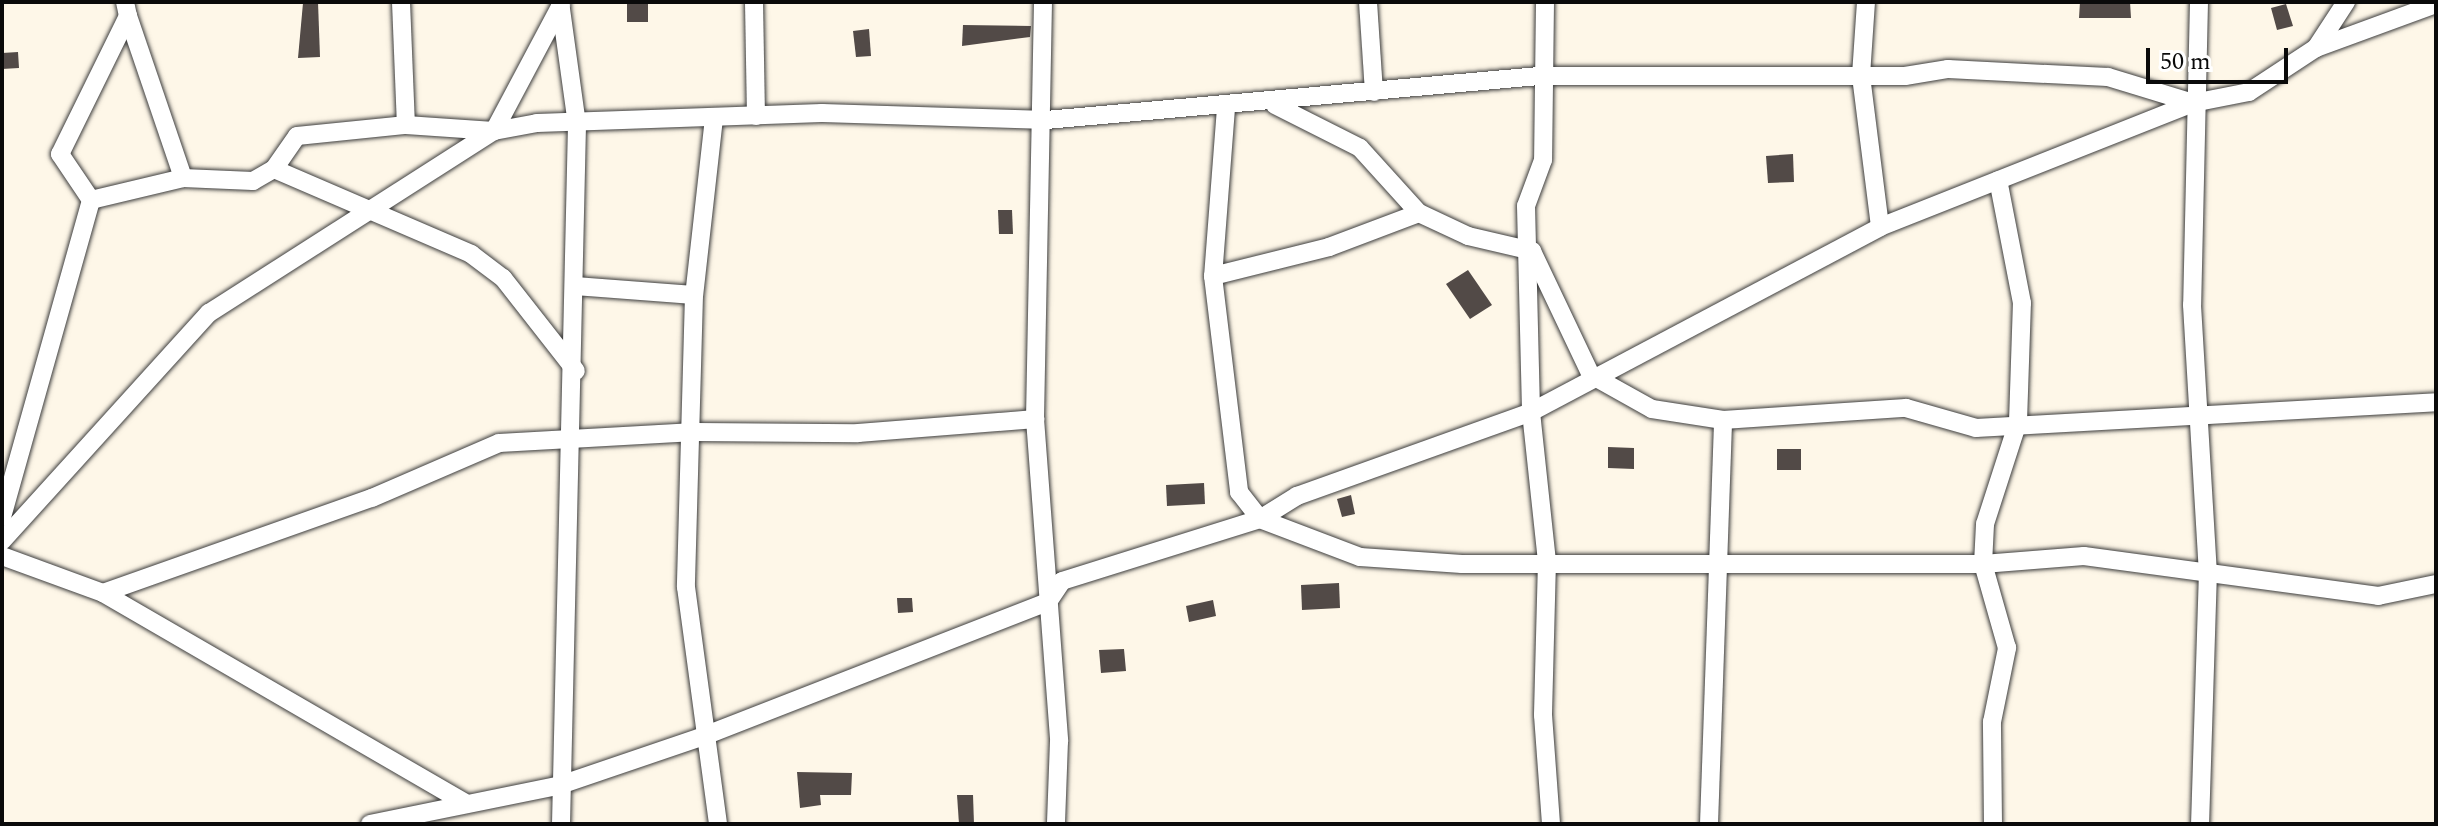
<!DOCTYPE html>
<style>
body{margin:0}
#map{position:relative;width:2438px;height:826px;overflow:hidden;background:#fef7e8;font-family:Spectral,serif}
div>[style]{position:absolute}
.building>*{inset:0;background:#524a47}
.roads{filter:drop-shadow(0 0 2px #3d3d3d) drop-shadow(0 0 2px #3d3d3d)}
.minor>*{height:18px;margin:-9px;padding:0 9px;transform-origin:9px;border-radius:9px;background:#fff}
span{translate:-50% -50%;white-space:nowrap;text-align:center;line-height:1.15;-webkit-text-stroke:8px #fff;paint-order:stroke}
.frame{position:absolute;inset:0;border:4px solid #0a0a0a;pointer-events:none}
.scale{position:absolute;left:2146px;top:48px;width:142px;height:36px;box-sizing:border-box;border:4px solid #0a0a0a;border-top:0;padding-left:10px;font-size:24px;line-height:28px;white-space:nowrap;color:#0a0a0a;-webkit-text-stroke:6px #fff;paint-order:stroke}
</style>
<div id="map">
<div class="building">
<div style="clip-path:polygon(318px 2px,320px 57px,298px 58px,303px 3px)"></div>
<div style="clip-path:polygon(627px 2px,648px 2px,648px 22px,627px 22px)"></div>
<div style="clip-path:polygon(2080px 2px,2130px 2px,2131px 18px,2079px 18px)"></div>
<div style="clip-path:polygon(2286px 4px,2293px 26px,2277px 30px,2271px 8px)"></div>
<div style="clip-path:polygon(963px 25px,1031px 26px,1030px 37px,962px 46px)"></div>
<div style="clip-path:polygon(869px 29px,871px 56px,856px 57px,853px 31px)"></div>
<div style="clip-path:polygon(18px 52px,19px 68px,2px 69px,2px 53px)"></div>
<div style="clip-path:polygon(1793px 154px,1794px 182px,1768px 183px,1766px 156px)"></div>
<div style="clip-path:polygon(998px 210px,1012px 210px,1013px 234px,999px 234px)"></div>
<div style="clip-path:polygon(1468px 270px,1492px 305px,1470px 319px,1446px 284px)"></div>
<div style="clip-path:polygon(1608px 447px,1634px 448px,1634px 469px,1608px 468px)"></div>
<div style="clip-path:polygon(1777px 449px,1801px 449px,1801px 470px,1777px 470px)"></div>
<div style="clip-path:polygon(1204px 483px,1205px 504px,1167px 506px,1166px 485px)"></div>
<div style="clip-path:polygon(1351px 495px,1355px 514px,1342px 517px,1337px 499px)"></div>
<div style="clip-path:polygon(1339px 583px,1340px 608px,1302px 610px,1301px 585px)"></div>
<div style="clip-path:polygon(897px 598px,912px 598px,913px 612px,898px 613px)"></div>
<div style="clip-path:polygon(1213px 600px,1216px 616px,1189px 622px,1186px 606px)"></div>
<div style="clip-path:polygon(1124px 649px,1126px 671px,1101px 673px,1099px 650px)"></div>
<div style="clip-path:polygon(797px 772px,852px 773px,851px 795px,820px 795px,821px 805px,800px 808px)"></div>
<div style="clip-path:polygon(957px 795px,973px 795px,974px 824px,959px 824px)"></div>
</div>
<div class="roads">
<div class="minor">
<div style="left:125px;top:2px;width:14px;rotate:78deg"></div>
<div style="left:128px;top:16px;width:154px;rotate:116.2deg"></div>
<div style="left:60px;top:154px;width:55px;rotate:56deg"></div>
<div style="left:91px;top:200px;width:95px;rotate:-13.4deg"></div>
<div style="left:183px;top:178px;width:70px;rotate:2.5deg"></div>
<div style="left:253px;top:181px;width:24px;rotate:-30deg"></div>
<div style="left:274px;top:169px;width:40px;rotate:-55.1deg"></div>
<div style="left:297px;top:136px;width:110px;rotate:-5.8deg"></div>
<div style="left:406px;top:125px;width:88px;rotate:3.9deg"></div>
<div style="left:494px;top:131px;width:44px;rotate:-10.5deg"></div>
<div style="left:537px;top:123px;width:285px;rotate:-2deg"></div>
<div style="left:822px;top:113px;width:224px;rotate:1.8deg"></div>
<div style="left:1046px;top:120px;width:498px;rotate:-5.1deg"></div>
<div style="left:1542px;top:76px;width:363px"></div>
<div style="left:1905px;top:76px;width:44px;rotate:-9.2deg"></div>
<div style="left:1948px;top:69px;width:160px;rotate:2.9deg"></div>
<div style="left:2108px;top:77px;width:89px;rotate:17deg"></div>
<div style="left:401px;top:2px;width:123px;rotate:87.7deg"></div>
<div style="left:560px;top:2px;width:124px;rotate:82.1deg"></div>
<div style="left:577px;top:125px;width:699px;rotate:91.31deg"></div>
<div style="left:754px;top:2px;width:114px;rotate:89deg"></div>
<div style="left:1043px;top:2px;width:417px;rotate:91.1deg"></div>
<div style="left:1035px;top:419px;width:323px;rotate:85.7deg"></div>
<div style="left:1059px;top:741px;width:83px;rotate:92.1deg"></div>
<div style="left:1368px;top:2px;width:90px;rotate:86.2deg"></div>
<div style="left:1545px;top:2px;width:158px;rotate:90.7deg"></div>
<div style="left:1543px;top:160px;width:49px;rotate:110.3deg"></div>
<div style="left:1526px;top:206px;width:206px;rotate:88.6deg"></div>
<div style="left:1531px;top:412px;width:150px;rotate:83.9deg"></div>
<div style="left:1547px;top:561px;width:154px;rotate:91.5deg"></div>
<div style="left:1543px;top:715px;width:109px;rotate:85.8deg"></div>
<div style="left:1866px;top:2px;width:74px;rotate:93.9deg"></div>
<div style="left:1861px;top:76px;width:152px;rotate:82.8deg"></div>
<div style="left:2199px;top:2px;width:303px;rotate:91.3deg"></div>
<div style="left:2192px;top:305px;width:266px;rotate:86.6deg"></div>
<div style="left:2208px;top:571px;width:253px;rotate:91.8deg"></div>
<div style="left:128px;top:16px;width:171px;rotate:71.2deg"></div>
<div style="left:2316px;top:48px;width:128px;rotate:-20.1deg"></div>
<div style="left:1275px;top:105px;width:95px;rotate:26.8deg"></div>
<div style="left:1360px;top:148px;width:88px;rotate:47.8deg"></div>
<div style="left:1419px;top:213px;width:54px;rotate:25.1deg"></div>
<div style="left:1468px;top:236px;width:66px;rotate:13.2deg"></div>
<div style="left:1532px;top:251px;width:137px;rotate:64.6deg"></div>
<div style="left:1591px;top:375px;width:70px;rotate:29.1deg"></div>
<div style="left:1652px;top:409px;width:72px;rotate:8.8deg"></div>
<div style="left:1723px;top:420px;width:183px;rotate:-3.8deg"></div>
<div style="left:1906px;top:408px;width:73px;rotate:15.9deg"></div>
<div style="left:1976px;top:428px;width:461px;rotate:-3.2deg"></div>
<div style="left:1226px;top:108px;width:169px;rotate:94.4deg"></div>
<div style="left:1213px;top:276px;width:218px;rotate:83.1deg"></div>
<div style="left:1239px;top:492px;width:34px;rotate:52deg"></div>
<div style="left:1260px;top:519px;width:107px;rotate:20.8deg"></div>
<div style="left:1360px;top:557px;width:102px;rotate:3.9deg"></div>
<div style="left:1462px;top:564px;width:521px"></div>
<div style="left:1983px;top:564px;width:101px;rotate:-4.5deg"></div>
<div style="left:2084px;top:556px;width:297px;rotate:7.7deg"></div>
<div style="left:2378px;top:596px;width:59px;rotate:-11.7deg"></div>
<div style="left:714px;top:118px;width:178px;rotate:96.4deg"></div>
<div style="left:694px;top:295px;width:292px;rotate:91.6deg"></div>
<div style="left:686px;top:587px;width:239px;rotate:82.3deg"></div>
<div style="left:274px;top:169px;width:215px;rotate:23.3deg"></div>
<div style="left:471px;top:254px;width:40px;rotate:37deg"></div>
<div style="left:503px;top:278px;width:118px;rotate:51.9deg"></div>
<div style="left:1213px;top:276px;width:120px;rotate:-14deg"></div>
<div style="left:1329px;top:247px;width:96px;rotate:-20.7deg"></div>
<div style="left:575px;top:286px;width:119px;rotate:4.3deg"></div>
<div style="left:2px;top:517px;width:329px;rotate:-74.3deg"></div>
<div style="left:2px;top:541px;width:308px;rotate:-47.8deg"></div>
<div style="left:209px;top:313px;width:338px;rotate:-32.6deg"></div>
<div style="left:494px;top:131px;width:143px;rotate:-62deg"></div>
<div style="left:2px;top:556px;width:108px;rotate:20.1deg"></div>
<div style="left:103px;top:593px;width:417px;rotate:30.1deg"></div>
<div style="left:103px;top:593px;width:285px;rotate:-19.5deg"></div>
<div style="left:372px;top:498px;width:138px;rotate:-23.4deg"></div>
<div style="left:499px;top:443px;width:196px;rotate:-3.2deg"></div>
<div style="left:695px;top:432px;width:163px;rotate:0.4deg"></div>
<div style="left:858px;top:433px;width:178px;rotate:-4.5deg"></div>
<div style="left:370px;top:824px;width:191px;rotate:-11.5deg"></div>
<div style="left:557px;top:786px;width:155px;rotate:-18.8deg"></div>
<div style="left:704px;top:736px;width:369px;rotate:-21.3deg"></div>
<div style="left:1048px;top:602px;width:25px;rotate:-56deg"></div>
<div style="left:1062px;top:581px;width:207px;rotate:-17.4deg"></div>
<div style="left:1260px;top:519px;width:44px;rotate:-31.9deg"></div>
<div style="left:1297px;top:496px;width:249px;rotate:-19.7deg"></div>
<div style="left:1531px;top:412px;width:395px;rotate:-27.9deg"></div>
<div style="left:1880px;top:227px;width:337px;rotate:-21.6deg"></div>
<div style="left:2193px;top:103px;width:57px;rotate:-11.1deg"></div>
<div style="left:2249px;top:92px;width:80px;rotate:-33.3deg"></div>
<div style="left:2316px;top:48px;width:55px;rotate:-56.9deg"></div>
<div style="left:1709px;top:824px;width:404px;rotate:-88deg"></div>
<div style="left:1993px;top:824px;width:102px;rotate:-90.6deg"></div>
<div style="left:1992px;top:722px;width:76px;rotate:-78.5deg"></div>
<div style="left:2007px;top:648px;width:87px;rotate:-105.9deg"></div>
<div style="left:1983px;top:564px;width:40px;rotate:-87.1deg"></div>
<div style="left:1985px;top:524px;width:107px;rotate:-72.1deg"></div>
<div style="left:2018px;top:422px;width:119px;rotate:-88.1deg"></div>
<div style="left:2022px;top:303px;width:125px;rotate:-101deg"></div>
</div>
</div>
<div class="frame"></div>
<div class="scale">50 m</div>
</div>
